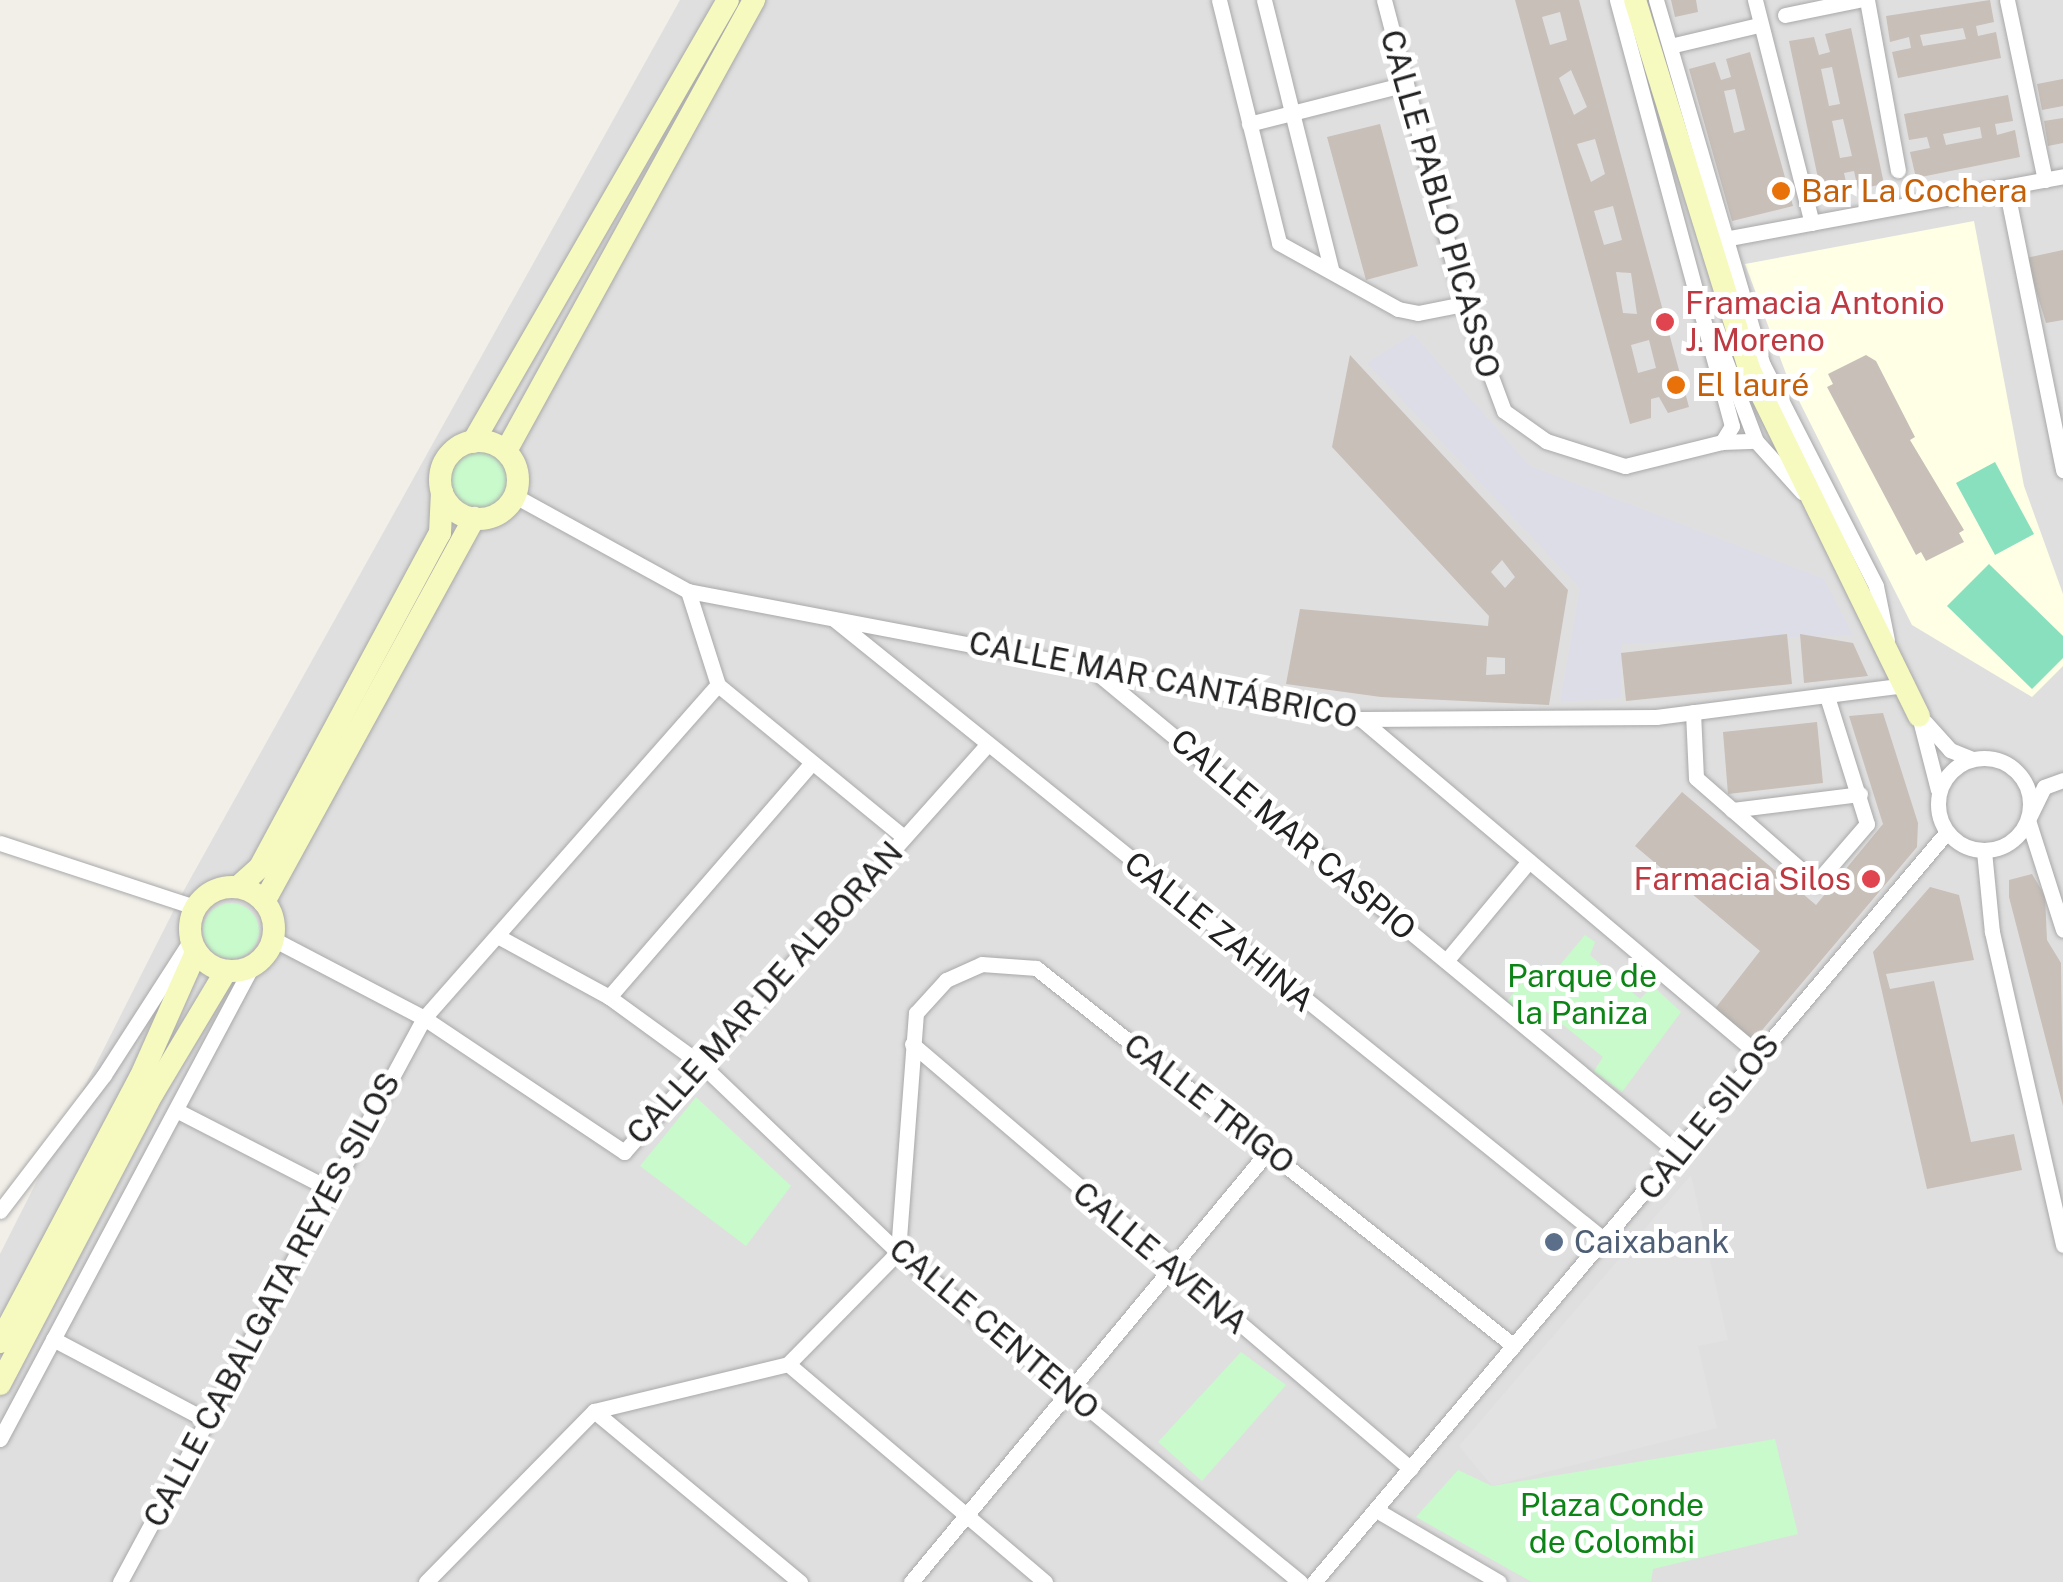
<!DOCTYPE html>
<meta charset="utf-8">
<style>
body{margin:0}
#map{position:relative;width:2063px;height:1582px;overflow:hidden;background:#f2efe9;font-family:"Public Sans",sans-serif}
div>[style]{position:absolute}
.residential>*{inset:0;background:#e0dfdf}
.education>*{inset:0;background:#ffffe5}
.park>*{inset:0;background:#c8facc}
.round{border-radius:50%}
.pitch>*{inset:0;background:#88e0be}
.parking>*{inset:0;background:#e2e2e2}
.plaza>*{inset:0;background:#dddde8}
.building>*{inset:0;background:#c7bfb8}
.roads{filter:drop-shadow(0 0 2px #a9a9a9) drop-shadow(0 0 2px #a9a9a9)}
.street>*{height:15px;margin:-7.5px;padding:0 7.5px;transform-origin:7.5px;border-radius:7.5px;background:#fff}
.street>.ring{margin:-7.5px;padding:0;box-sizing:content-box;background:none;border:15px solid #fff;border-radius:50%}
.secondary>*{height:22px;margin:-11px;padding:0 11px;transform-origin:11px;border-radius:11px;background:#f7fabf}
.secondary>.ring{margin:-11px;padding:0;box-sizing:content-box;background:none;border:22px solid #f7fabf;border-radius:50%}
.dots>*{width:28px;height:28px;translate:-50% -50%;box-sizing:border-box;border:5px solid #fff;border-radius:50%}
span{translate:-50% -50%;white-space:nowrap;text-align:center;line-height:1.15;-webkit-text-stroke:10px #fff;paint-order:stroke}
.food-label{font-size:32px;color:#c56008}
.left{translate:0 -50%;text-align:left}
.street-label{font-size:32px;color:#222}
.health-label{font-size:32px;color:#be3a42}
.right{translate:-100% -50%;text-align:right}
.park-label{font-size:32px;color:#0c8416}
.service-label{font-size:32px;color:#4e5e75}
</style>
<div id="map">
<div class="residential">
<div style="clip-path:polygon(680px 0,2063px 0,2063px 1582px,0 1582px,0 1254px,183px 892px)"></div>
</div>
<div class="education">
<div style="clip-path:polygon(1974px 221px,2024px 486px,2063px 594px,2063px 666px,2032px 697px,1912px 625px,1788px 379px,1745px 264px)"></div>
</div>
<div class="park">
<div class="round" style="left:451px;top:451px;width:58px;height:58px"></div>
<div class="round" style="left:203px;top:903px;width:56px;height:56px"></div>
<div style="clip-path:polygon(1585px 935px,1595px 942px,1590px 955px,1640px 999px,1653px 986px,1681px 1012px,1622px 1092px,1594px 1071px,1603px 1057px,1542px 1008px,1531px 1019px,1507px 1001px,1534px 967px,1550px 977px)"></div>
<div style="clip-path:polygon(696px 1097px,791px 1186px,746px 1246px,640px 1166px)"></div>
<div style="clip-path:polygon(1241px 1352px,1286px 1385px,1202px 1481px,1158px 1442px)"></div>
<div style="clip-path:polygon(1775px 1439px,1798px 1534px,1653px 1569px,1651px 1582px,1532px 1582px,1416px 1517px,1458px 1470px,1492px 1486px)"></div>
</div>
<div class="pitch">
<div style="clip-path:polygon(1995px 462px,2034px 534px,1995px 555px,1956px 483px)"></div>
<div style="clip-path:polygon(1989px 564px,2063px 636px,2063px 658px,2032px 689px,1947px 606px)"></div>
</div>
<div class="parking">
<div style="clip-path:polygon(1691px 1175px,1728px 1340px,1698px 1346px,1717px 1428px,1492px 1486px,1459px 1446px)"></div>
</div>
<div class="plaza">
<div style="clip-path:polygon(1413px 334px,1530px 466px,1824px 579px,1853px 635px,1622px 644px,1621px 698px,1560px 702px,1580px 588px,1367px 363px)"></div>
</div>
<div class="building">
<div style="clip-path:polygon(evenodd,1515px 0,1579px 0,1689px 407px,1668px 413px,1659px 397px,1651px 399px,1651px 418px,1630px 424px,1515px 0,1560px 12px,1567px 40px,1550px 45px,1542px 17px,1560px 12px,1515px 0,1571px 70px,1587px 107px,1574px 115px,1559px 78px,1571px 70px,1515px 0,1595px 139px,1605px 174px,1591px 182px,1577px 144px,1595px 139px,1515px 0,1613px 206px,1622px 240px,1604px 245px,1594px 211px,1613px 206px,1515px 0,1616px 272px,1631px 273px,1637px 314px,1623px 313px,1616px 272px,1515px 0,1649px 340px,1656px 368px,1638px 373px,1631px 345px,1649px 340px)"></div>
<div style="clip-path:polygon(1671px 0,1696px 0,1698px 12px,1675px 17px)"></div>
<div style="clip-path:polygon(evenodd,1990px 0,1994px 22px,1976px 26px,1978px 36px,1996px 32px,2001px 58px,1898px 78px,1892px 52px,1911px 48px,1909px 37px,1890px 42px,1886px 16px,1990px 0,1963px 28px,1966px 39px,1923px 46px,1920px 35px,1963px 28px)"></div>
<div style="clip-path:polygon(evenodd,1851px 28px,1884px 184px,1858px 189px,1854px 171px,1844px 173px,1848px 191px,1822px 197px,1789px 41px,1814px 37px,1819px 55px,1830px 52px,1825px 34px,1851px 28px,1832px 67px,1840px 104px,1829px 106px,1821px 69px,1832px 67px,1851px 28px,1843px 119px,1852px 156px,1840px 158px,1832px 121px,1843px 119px)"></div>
<div style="clip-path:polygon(evenodd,1750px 52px,1793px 206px,1732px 221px,1689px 69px,1715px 62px,1721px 80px,1731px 77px,1726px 59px,1750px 52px,1735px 89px,1745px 130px,1734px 133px,1724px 91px,1735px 89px)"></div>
<div style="clip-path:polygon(2063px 79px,2063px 106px,2042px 110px,2037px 84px)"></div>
<div style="clip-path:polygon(evenodd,2008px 95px,2013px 121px,1995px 124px,1997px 135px,2015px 130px,2020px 157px,1916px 178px,1910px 152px,1930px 148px,1927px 137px,1909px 140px,1904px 114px,2008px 95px,1980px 127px,1982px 138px,1946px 145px,1943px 134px,1980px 127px)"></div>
<div style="clip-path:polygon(2063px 118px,2063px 143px,2048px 146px,2044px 121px)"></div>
<div style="clip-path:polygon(1380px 124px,1418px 266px,1366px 280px,1327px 137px)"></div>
<div style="clip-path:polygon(2063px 250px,2063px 320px,2046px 323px,2026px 258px)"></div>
<div style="clip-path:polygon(evenodd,1350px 355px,1568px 590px,1549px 705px,1381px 697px,1286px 684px,1300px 609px,1488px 626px,1489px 616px,1332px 447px,1350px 355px,1502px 560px,1515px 577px,1505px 588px,1491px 572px,1502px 560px,1350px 355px,1487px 657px,1505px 658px,1505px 674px,1486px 675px,1487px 657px)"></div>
<div style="clip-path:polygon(1866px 355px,1876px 361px,1915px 437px,1910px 440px,1964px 530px,1959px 533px,1964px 542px,1926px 561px,1921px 552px,1916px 555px,1827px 387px,1833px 384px,1828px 374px)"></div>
<div style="clip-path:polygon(1787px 634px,1792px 684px,1626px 701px,1621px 653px)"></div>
<div style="clip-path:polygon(1800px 634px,1853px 643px,1868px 676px,1804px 683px)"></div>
<div style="clip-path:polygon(1883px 713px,1918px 823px,1917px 847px,1752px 1042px,1714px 1010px,1760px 951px,1635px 846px,1682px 792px,1816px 905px,1883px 824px,1849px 716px)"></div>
<div style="clip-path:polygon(1817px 722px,1823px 783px,1728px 794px,1723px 732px)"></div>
<div style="clip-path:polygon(2032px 874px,2045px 896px,2047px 940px,2061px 963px,2063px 1106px,2009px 897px,2009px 880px)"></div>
<div style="clip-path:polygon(1930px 887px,1959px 895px,1974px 960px,1886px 974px,1890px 989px,1934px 981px,1971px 1142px,2014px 1134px,2022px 1170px,1927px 1189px,1873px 952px)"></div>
</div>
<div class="roads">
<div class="street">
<div style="left:1219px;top:0;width:250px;rotate:76.1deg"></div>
<div style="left:1279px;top:243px;width:136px;rotate:29deg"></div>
<div style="left:1398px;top:309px;width:20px;rotate:11deg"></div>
<div style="left:1418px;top:313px;width:47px;rotate:-11.1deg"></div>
<div style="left:1264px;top:0;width:277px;rotate:76deg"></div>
<div style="left:1384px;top:0;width:314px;rotate:75.3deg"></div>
<div style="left:1464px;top:304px;width:114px;rotate:69.5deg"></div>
<div style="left:1504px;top:411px;width:52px;rotate:35.5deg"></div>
<div style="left:1546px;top:441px;width:83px;rotate:17.6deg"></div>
<div style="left:1625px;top:466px;width:100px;rotate:-13.9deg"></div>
<div style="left:1722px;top:442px;width:34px;rotate:-2deg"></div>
<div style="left:1617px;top:0;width:441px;rotate:74.9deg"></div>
<div style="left:1732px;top:426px;width:19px;rotate:122deg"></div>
<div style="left:1656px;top:0;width:380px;rotate:73.7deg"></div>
<div style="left:1763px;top:365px;width:248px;rotate:62.9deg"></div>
<div style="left:1876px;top:586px;width:55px;rotate:78.5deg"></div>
<div style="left:1755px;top:0;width:230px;rotate:75.7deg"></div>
<div style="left:1867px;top:0;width:173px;rotate:79.7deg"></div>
<div style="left:2007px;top:0;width:184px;rotate:78.1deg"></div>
<div style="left:1785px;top:15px;width:75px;rotate:-11.6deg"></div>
<div style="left:1670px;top:46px;width:91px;rotate:-13.3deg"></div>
<div style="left:1249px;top:124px;width:162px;rotate:-14.3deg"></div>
<div style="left:2006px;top:187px;width:289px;rotate:78.6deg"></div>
<div style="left:1724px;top:239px;width:345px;rotate:-10.5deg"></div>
<div style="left:1721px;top:349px;width:98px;rotate:69.2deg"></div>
<div style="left:1756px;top:441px;width:69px;rotate:48deg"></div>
<div style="left:515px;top:496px;width:197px;rotate:28.8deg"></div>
<div style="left:688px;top:591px;width:685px;rotate:10.77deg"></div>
<div style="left:1361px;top:719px;width:295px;rotate:-0.4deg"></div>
<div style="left:1656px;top:717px;width:245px;rotate:-7.3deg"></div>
<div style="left:688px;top:591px;width:99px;rotate:72.3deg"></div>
<div style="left:835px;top:620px;width:991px;rotate:38.86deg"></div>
<div style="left:1097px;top:673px;width:755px;rotate:39.57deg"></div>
<div style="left:718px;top:685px;width:240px;rotate:39.3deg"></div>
<div style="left:1693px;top:712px;width:66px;rotate:87.4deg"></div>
<div style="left:1696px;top:778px;width:159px;rotate:41.2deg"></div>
<div style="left:1816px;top:883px;width:78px;rotate:-49.2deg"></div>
<div style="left:1867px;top:824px;width:134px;rotate:-107.4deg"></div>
<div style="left:1919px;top:716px;width:76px;rotate:75.6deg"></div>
<div style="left:1361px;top:719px;width:521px;rotate:40.17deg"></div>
<div style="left:1925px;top:722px;width:38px;rotate:48deg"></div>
<div style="left:1950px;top:750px;width:24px;rotate:22deg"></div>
<div class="ring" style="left:1938px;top:758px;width:77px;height:77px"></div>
<div style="left:2063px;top:780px;width:20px;rotate:160deg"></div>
<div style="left:2044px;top:787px;width:37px;rotate:116deg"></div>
<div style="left:2028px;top:820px;width:115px;rotate:72.3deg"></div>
<div style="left:1732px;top:810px;width:129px;rotate:-7.1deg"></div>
<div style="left:0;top:843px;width:205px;rotate:18.2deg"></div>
<div style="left:1984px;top:851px;width:81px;rotate:84.4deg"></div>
<div style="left:1992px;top:932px;width:321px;rotate:77.2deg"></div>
<div style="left:501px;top:938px;width:123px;rotate:28.6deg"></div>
<div style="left:609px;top:997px;width:112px;rotate:36deg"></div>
<div style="left:700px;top:1063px;width:274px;rotate:43.7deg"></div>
<div style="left:898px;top:1252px;width:520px;rotate:39.38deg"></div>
<div style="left:273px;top:939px;width:170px;rotate:27.6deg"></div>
<div style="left:424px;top:1018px;width:241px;rotate:33.8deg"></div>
<div style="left:624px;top:1152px;width:544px;rotate:-48.28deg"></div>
<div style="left:1446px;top:961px;width:130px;rotate:-50.3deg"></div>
<div style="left:609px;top:997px;width:308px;rotate:-49.1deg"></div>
<div style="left:912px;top:1044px;width:655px;rotate:40.42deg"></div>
<div style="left:176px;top:1110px;width:173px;rotate:27.2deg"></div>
<div style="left:0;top:1211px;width:171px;rotate:-52.6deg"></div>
<div style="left:104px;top:1075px;width:161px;rotate:-57.2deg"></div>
<div style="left:53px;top:1339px;width:173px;rotate:27.9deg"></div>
<div style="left:788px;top:1364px;width:337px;rotate:40.3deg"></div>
<div style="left:594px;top:1411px;width:268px;rotate:39.7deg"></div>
<div style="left:0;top:1439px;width:536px;rotate:-61.95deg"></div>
<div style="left:1378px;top:1511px;width:140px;rotate:30.4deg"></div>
<div style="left:120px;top:1582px;width:641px;rotate:-61.68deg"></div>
<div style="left:424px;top:1018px;width:444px;rotate:-48.6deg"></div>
<div style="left:426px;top:1582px;width:240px;rotate:-45.5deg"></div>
<div style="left:594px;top:1411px;width:200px;rotate:-13.6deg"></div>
<div style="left:788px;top:1364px;width:157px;rotate:-45.5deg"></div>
<div style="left:898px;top:1252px;width:240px;rotate:-85.7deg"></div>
<div style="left:916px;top:1013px;width:45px;rotate:-47.7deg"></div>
<div style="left:946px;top:980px;width:39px;rotate:-24deg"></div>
<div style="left:982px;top:964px;width:54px;rotate:4.2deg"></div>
<div style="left:1036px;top:968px;width:609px;rotate:38.34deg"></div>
<div style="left:911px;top:1582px;width:561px;rotate:-50.35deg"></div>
<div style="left:1314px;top:1582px;width:981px;rotate:-49.84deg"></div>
</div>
<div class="secondary">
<div style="left:1635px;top:0;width:386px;rotate:72.8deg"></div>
<div style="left:1749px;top:369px;width:386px;rotate:63.9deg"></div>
<div class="ring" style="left:440px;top:441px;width:56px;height:56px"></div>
<div style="left:473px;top:442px;width:510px;rotate:-60.02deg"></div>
<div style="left:506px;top:451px;width:515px;rotate:-61.19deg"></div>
<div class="ring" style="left:190px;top:887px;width:62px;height:62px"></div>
<div style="left:238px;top:887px;width:30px;rotate:-42deg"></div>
<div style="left:260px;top:867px;width:379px;rotate:-61.7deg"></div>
<div style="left:440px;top:533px;width:41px;rotate:-87.2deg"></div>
<div style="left:264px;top:902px;width:438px;rotate:-61.3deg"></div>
<div style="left:0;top:1342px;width:299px;rotate:-62.1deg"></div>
<div style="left:140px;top:1078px;width:138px;rotate:-66deg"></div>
<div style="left:0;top:1384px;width:329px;rotate:-62.3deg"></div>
<div style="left:153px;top:1093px;width:142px;rotate:-59.1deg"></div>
</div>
</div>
<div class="dots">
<div style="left:1781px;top:191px;background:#e8710a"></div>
<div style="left:1665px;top:322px;background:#e0444e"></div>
<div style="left:1676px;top:385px;background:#e8710a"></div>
<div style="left:1871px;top:879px;background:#e0444e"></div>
<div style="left:1554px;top:1242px;background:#5c6f8a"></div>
</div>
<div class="food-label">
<span class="left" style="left:1801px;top:191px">Bar La Cochera</span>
<span class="left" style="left:1696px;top:385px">El lauré</span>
</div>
<div class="street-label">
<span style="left:1440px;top:204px;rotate:74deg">CALLE PABLO PICASSO</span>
<span style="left:1163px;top:680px;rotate:11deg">CALLE MAR CANTÁBRICO</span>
<span style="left:1293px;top:835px;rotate:40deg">CALLE MAR CASPIO</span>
<span style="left:1219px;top:932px;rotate:39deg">CALLE ZAHINA</span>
<span style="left:765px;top:993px;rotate:-48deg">CALLE MAR DE ALBORAN</span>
<span style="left:1209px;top:1104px;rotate:38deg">CALLE TRIGO</span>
<span style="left:1709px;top:1117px;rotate:-51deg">CALLE SILOS</span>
<span style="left:1160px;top:1258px;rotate:40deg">CALLE AVENA</span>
<span style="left:272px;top:1300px;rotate:-62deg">CALLE CABALGATA REYES SILOS</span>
<span style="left:994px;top:1329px;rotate:40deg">CALLE CENTENO</span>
</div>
<div class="health-label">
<span class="left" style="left:1685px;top:322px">Framacia Antonio<br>J. Moreno</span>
<span class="right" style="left:1851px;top:879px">Farmacia Silos</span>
</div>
<div class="park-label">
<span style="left:1582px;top:995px">Parque de<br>la Paniza</span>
<span style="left:1612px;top:1524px">Plaza Conde<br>de Colombi</span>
</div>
<div class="service-label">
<span class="left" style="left:1574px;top:1242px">Caixabank</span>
</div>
</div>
